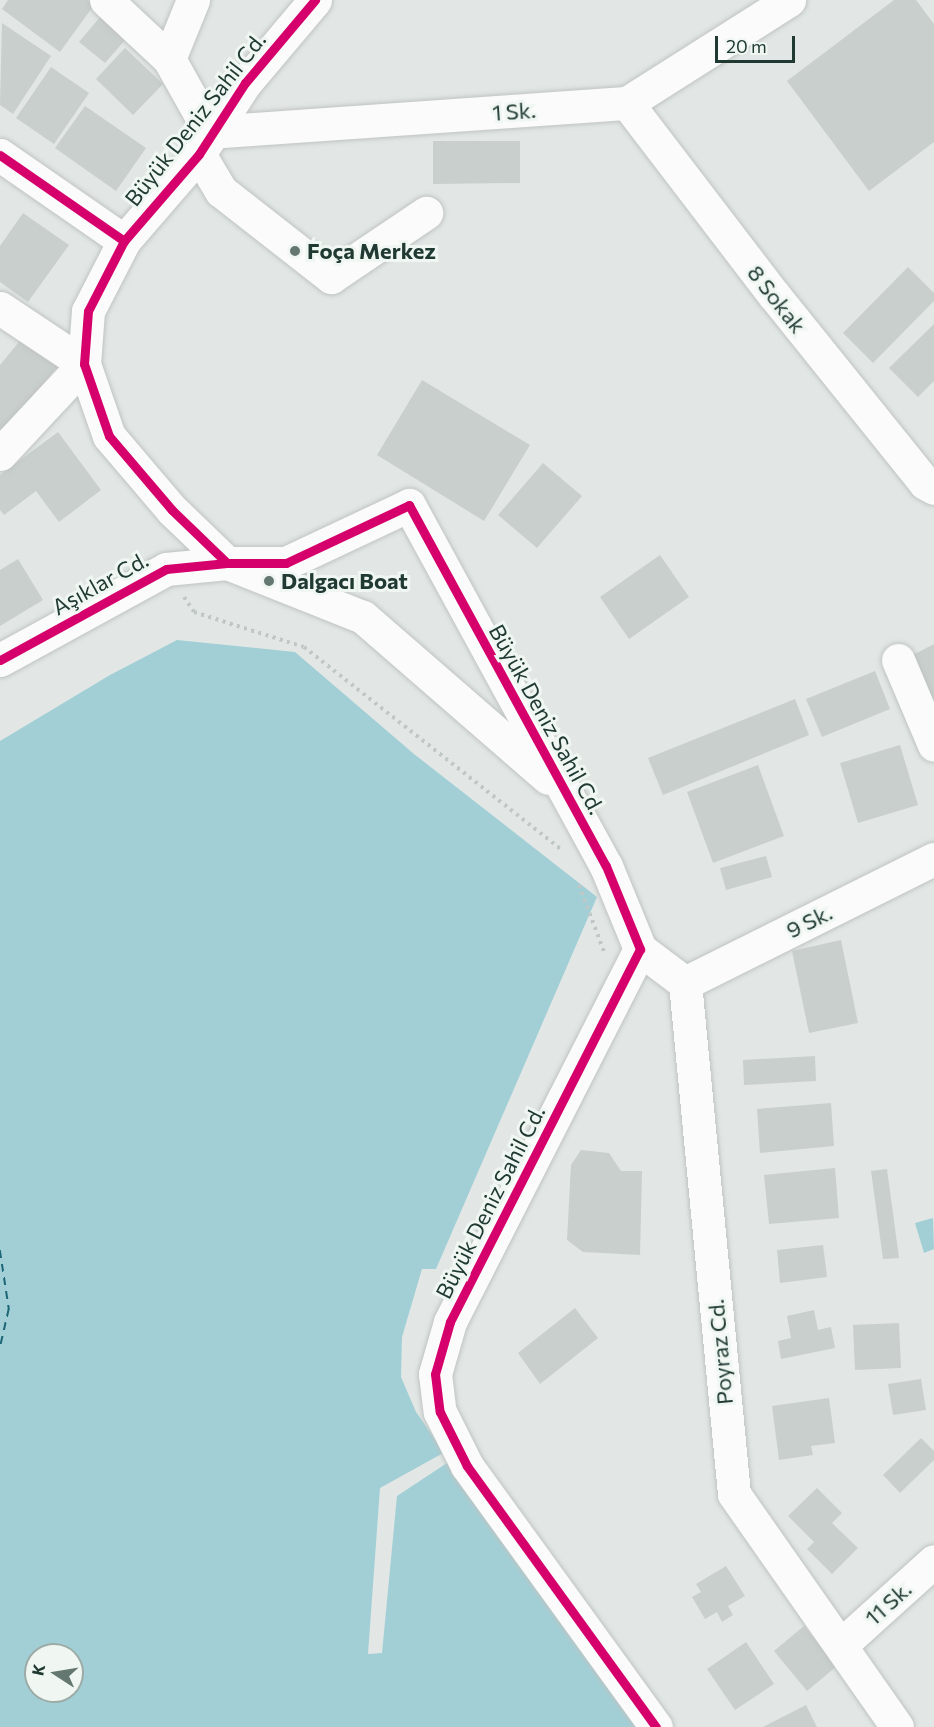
<!DOCTYPE html>
<meta charset="utf-8">
<style>
body{margin:0}
#map{position:relative;width:934px;height:1727px;overflow:hidden;background:#e2e7e5;font-family:Commissioner,sans-serif}
div>[style]{position:absolute}
.water>*{inset:0;background:#a2cfd6}
.pier>*{inset:0;background:#e2e7e5}
.ferry>*{height:1.5px;margin-top:-0.75px;transform-origin:0;background:repeating-linear-gradient(90deg,#1c6675 0 8px,transparent 0 14px)}
.building>*{inset:0;background:#c9cfcc}
.path>*{height:4px;margin-top:-2px;transform-origin:0;background:repeating-linear-gradient(90deg,#bfc8c6 0 3px,transparent 0 7.5px)}
.roads{filter:drop-shadow(0 0 2px #bfc4c2) drop-shadow(0 0 2px #bfc4c2)}
.minor>*{height:33px;margin:-16.5px;padding:0 16.5px;transform-origin:16.5px;border-radius:16.5px;background:#fbfbfb}
.cycleway>*{height:9px;margin:-4.5px;padding:0 4.5px;transform-origin:4.5px;border-radius:4.5px;background:#d6006c}
.dots>*{width:16px;height:16px;translate:-50% -50%;box-sizing:border-box;border:3px solid #f0f7f3;border-radius:50%}
span{translate:-50% -50%;white-space:nowrap;text-align:center;line-height:1.15;-webkit-text-stroke:6px #f0f7f3;paint-order:stroke}
.street-label{font-size:22px;color:#203a33}
.poi-label{font-size:22px;color:#203a33;font-weight:700}
.left{translate:0 -50%;text-align:left}
.north{position:absolute;left:24px;top:1643px;width:60px;height:60px;box-sizing:border-box;background:#f0f7f3;border:2px solid #9daba6;border-radius:50%;rotate:282deg;font-size:16px;font-weight:700;line-height:24px;text-align:center;color:#203a33}
.north::after{content:'';display:block;margin:auto;width:21px;height:27px;background:#647771;clip-path:polygon(50% 0,100% 100%,50% 72%,0 100%)}
.scale{position:absolute;left:715px;top:36px;width:80px;height:27px;box-sizing:border-box;border:3px solid #203a33;border-top:0;padding-left:8px;font-size:18px;line-height:21px;white-space:nowrap;color:#203a33;-webkit-text-stroke:4px #f0f7f3;paint-order:stroke}
</style>
<div id="map">
<div class="water">
<div style="clip-path:polygon(evenodd,177px 640px,295px 652px,414px 754px,597px 897px,436px 1269px,422px 1269px,402px 1337px,401px 1377px,416px 1412px,637px 1727px,0 1727px,0 741px,110px 675px,177px 640px,36px 1655px,72px 1655px,72px 1691px,36px 1691px,36px 1655px)"></div>
<div style="clip-path:polygon(933px 1218px,934px 1249px,924px 1253px,915px 1223px)"></div>
</div>
<div class="pier">
<div style="clip-path:polygon(445px 1452px,450px 1461px,397px 1496px,382px 1653px,368px 1654px,380px 1488px)"></div>
</div>
<div class="ferry">
<div style="left:0;top:1250px;width:60px;rotate:81.3deg"></div>
<div style="left:9px;top:1309px;width:40px;rotate:103deg"></div>
</div>
<div class="building">
<div style="clip-path:polygon(8px 0,87px 0,94px 5px,60px 52px,2px 9px)"></div>
<div style="clip-path:polygon(894px 0,916px 0,934px 24px,934px 142px,869px 191px,787px 81px)"></div>
<div style="clip-path:polygon(100px 17px,126px 39px,105px 63px,79px 42px)"></div>
<div style="clip-path:polygon(2px 23px,51px 56px,13px 114px,0 105px)"></div>
<div style="clip-path:polygon(125px 48px,163px 84px,133px 115px,96px 79px)"></div>
<div style="clip-path:polygon(51px 67px,89px 93px,54px 144px,16px 118px)"></div>
<div style="clip-path:polygon(85px 106px,146px 148px,116px 191px,55px 148px)"></div>
<div style="clip-path:polygon(433px 141px,520px 141px,520px 183px,433px 184px)"></div>
<div style="clip-path:polygon(23px 213px,69px 245px,28px 302px,0 282px,0 246px)"></div>
<div style="clip-path:polygon(908px 267px,934px 293px,934px 301px,873px 363px,843px 333px)"></div>
<div style="clip-path:polygon(934px 324px,934px 381px,918px 397px,889px 368px)"></div>
<div style="clip-path:polygon(23px 337px,58px 366px,0 435px,0 365px)"></div>
<div style="clip-path:polygon(422px 380px,530px 445px,484px 521px,377px 455px)"></div>
<div style="clip-path:polygon(58px 432px,101px 490px,59px 522px,36px 491px,4px 515px,0 510px,0 475px)"></div>
<div style="clip-path:polygon(543px 463px,582px 496px,537px 548px,498px 515px)"></div>
<div style="clip-path:polygon(660px 555px,689px 597px,629px 639px,600px 597px)"></div>
<div style="clip-path:polygon(18px 559px,43px 600px,0 626px,0 570px)"></div>
<div style="clip-path:polygon(934px 644px,934px 702px,911px 656px)"></div>
<div style="clip-path:polygon(875px 671px,890px 709px,822px 737px,806px 699px)"></div>
<div style="clip-path:polygon(795px 699px,809px 735px,663px 795px,648px 758px)"></div>
<div style="clip-path:polygon(900px 745px,918px 805px,858px 823px,840px 763px)"></div>
<div style="clip-path:polygon(758px 765px,784px 836px,713px 863px,687px 792px)"></div>
<div style="clip-path:polygon(766px 856px,772px 877px,726px 890px,720px 868px)"></div>
<div style="clip-path:polygon(841px 940px,858px 1023px,809px 1033px,792px 951px)"></div>
<div style="clip-path:polygon(815px 1056px,816px 1081px,744px 1085px,743px 1060px)"></div>
<div style="clip-path:polygon(831px 1103px,834px 1146px,760px 1153px,757px 1109px)"></div>
<div style="clip-path:polygon(581px 1150px,609px 1153px,621px 1171px,642px 1171px,640px 1255px,583px 1252px,567px 1240px,571px 1165px)"></div>
<div style="clip-path:polygon(835px 1168px,839px 1218px,769px 1224px,764px 1175px)"></div>
<div style="clip-path:polygon(887px 1169px,899px 1258px,883px 1259px,871px 1171px)"></div>
<div style="clip-path:polygon(823px 1245px,827px 1277px,780px 1283px,777px 1250px)"></div>
<div style="clip-path:polygon(575px 1308px,598px 1338px,540px 1384px,518px 1353px)"></div>
<div style="clip-path:polygon(814px 1310px,818px 1330px,831px 1327px,835px 1348px,781px 1359px,778px 1341px,791px 1338px,787px 1316px)"></div>
<div style="clip-path:polygon(899px 1323px,901px 1368px,855px 1370px,853px 1325px)"></div>
<div style="clip-path:polygon(921px 1379px,926px 1410px,893px 1415px,888px 1384px)"></div>
<div style="clip-path:polygon(829px 1398px,835px 1443px,811px 1446px,813px 1455px,779px 1460px,772px 1406px)"></div>
<div style="clip-path:polygon(921px 1438px,934px 1451px,934px 1460px,900px 1493px,883px 1475px)"></div>
<div style="clip-path:polygon(817px 1488px,842px 1513px,832px 1523px,858px 1548px,832px 1574px,807px 1549px,814px 1542px,788px 1516px)"></div>
<div style="clip-path:polygon(726px 1566px,745px 1596px,728px 1606px,733px 1615px,722px 1622px,717px 1612px,705px 1619px,692px 1597px,701px 1592px,696px 1584px)"></div>
<div style="clip-path:polygon(804px 1626px,837px 1666px,807px 1691px,774px 1651px)"></div>
<div style="clip-path:polygon(746px 1642px,774px 1684px,735px 1710px,707px 1669px)"></div>
<div style="clip-path:polygon(806px 1705px,817px 1727px,763px 1727px)"></div>
</div>
<div class="path">
<div style="left:184px;top:597px;width:18px;rotate:56deg"></div>
<div style="left:194px;top:612px;width:115px;rotate:17.7deg"></div>
<div style="left:304px;top:647px;width:327px;rotate:38.2deg"></div>
<div style="left:579px;top:885px;width:74px;rotate:69.4deg"></div>
</div>
<div class="roads">
<div class="minor">
<div style="left:106px;top:0;width:86px;rotate:43.1deg"></div>
<div style="left:169px;top:59px;width:84px;rotate:60.7deg"></div>
<div style="left:210px;top:132px;width:418px;rotate:-4deg"></div>
<div style="left:627px;top:103px;width:192px;rotate:-32.4deg"></div>
<div style="left:315px;top:0;width:109px;rotate:130.1deg"></div>
<div style="left:245px;top:83px;width:85px;rotate:122.9deg"></div>
<div style="left:199px;top:154px;width:115px;rotate:130.8deg"></div>
<div style="left:124px;top:241px;width:79px;rotate:117.2deg"></div>
<div style="left:88px;top:311px;width:53px;rotate:94.3deg"></div>
<div style="left:84px;top:364px;width:76px;rotate:70.9deg"></div>
<div style="left:109px;top:436px;width:97px;rotate:49.6deg"></div>
<div style="left:172px;top:510px;width:76px;rotate:43.9deg"></div>
<div style="left:227px;top:563px;width:146px;rotate:21.7deg"></div>
<div style="left:363px;top:617px;width:245px;rotate:41deg"></div>
<div style="left:169px;top:59px;width:64px;rotate:-67.9deg"></div>
<div style="left:627px;top:103px;width:242px;rotate:52.6deg"></div>
<div style="left:774px;top:295px;width:241px;rotate:51.2deg"></div>
<div style="left:925px;top:483px;width:10px;rotate:29deg"></div>
<div style="left:199px;top:154px;width:43px;rotate:59.3deg"></div>
<div style="left:221px;top:191px;width:140px;rotate:38deg"></div>
<div style="left:331px;top:277px;width:115px;rotate:-34deg"></div>
<div style="left:0;top:155px;width:151px;rotate:34.7deg"></div>
<div style="left:0;top:308px;width:101px;rotate:33.7deg"></div>
<div style="left:0;top:454px;width:123px;rotate:-47deg"></div>
<div style="left:0;top:660px;width:189px;rotate:-28.7deg"></div>
<div style="left:166px;top:569px;width:61px;rotate:-5.6deg"></div>
<div style="left:227px;top:563px;width:59px"></div>
<div style="left:286px;top:563px;width:136px;rotate:-25.2deg"></div>
<div style="left:409px;top:505px;width:411px;rotate:61.4deg"></div>
<div style="left:606px;top:866px;width:90px;rotate:67.7deg"></div>
<div style="left:640px;top:949px;width:419px;rotate:117deg"></div>
<div style="left:450px;top:1322px;width:54px;rotate:106.1deg"></div>
<div style="left:435px;top:1374px;width:38px;rotate:83deg"></div>
<div style="left:440px;top:1412px;width:60px;rotate:63.4deg"></div>
<div style="left:467px;top:1466px;width:322px;rotate:54.1deg"></div>
<div style="left:898px;top:660px;width:92px;rotate:67deg"></div>
<div style="left:640px;top:949px;width:56px;rotate:37.1deg"></div>
<div style="left:685px;top:983px;width:513px;rotate:84.52deg"></div>
<div style="left:734px;top:1494px;width:284px;rotate:55deg"></div>
<div style="left:685px;top:983px;width:278px;rotate:-26.5deg"></div>
<div style="left:841px;top:1645px;width:125px;rotate:-42.1deg"></div>
</div>
</div>
<div class="cycleway">
<div style="left:0;top:155px;width:151px;rotate:34.7deg"></div>
<div style="left:227px;top:563px;width:76px;rotate:-136.1deg"></div>
<div style="left:172px;top:510px;width:97px;rotate:-130.4deg"></div>
<div style="left:109px;top:436px;width:76px;rotate:-109.1deg"></div>
<div style="left:84px;top:364px;width:53px;rotate:-85.7deg"></div>
<div style="left:88px;top:311px;width:79px;rotate:-62.8deg"></div>
<div style="left:124px;top:241px;width:115px;rotate:-49.2deg"></div>
<div style="left:199px;top:154px;width:85px;rotate:-57.1deg"></div>
<div style="left:245px;top:83px;width:109px;rotate:-49.9deg"></div>
<div style="left:0;top:660px;width:189px;rotate:-28.7deg"></div>
<div style="left:166px;top:569px;width:61px;rotate:-5.6deg"></div>
<div style="left:227px;top:563px;width:59px"></div>
<div style="left:286px;top:563px;width:136px;rotate:-25.2deg"></div>
<div style="left:409px;top:505px;width:411px;rotate:61.4deg"></div>
<div style="left:606px;top:866px;width:90px;rotate:67.7deg"></div>
<div style="left:640px;top:949px;width:419px;rotate:117deg"></div>
<div style="left:450px;top:1322px;width:54px;rotate:106.1deg"></div>
<div style="left:435px;top:1374px;width:38px;rotate:83deg"></div>
<div style="left:440px;top:1412px;width:60px;rotate:63.4deg"></div>
<div style="left:467px;top:1466px;width:322px;rotate:54.1deg"></div>
</div>
<div class="dots">
<div style="left:295px;top:251px;background:#647771"></div>
<div style="left:269px;top:581px;background:#647771"></div>
</div>
<div class="street-label">
<span style="left:514px;top:111px;rotate:-4deg">1 Sk.</span>
<span style="left:195px;top:119px;rotate:-52deg">Büyük Deniz Sahil Cd.</span>
<span style="left:777px;top:299px;rotate:52deg">8 Sokak</span>
<span style="left:100px;top:583px;rotate:-29deg">Aşıklar Cd.</span>
<span style="left:547px;top:719px;rotate:61deg">Büyük Deniz Sahil Cd.</span>
<span style="left:809px;top:921px;rotate:-26deg">9 Sk.</span>
<span style="left:490px;top:1202px;rotate:-63deg">Büyük Deniz Sahil Cd.</span>
<span style="left:720px;top:1352px;rotate:-95deg">Poyraz Cd.</span>
<span style="left:888px;top:1603px;rotate:-42deg">11 Sk.</span>
</div>
<div class="poi-label">
<span class="left" style="left:307px;top:251px">Foça Merkez</span>
<span class="left" style="left:281px;top:581px">Dalgacı Boat</span>
</div>
<div class="north">K</div>
<div class="scale">20 m</div>
</div>
